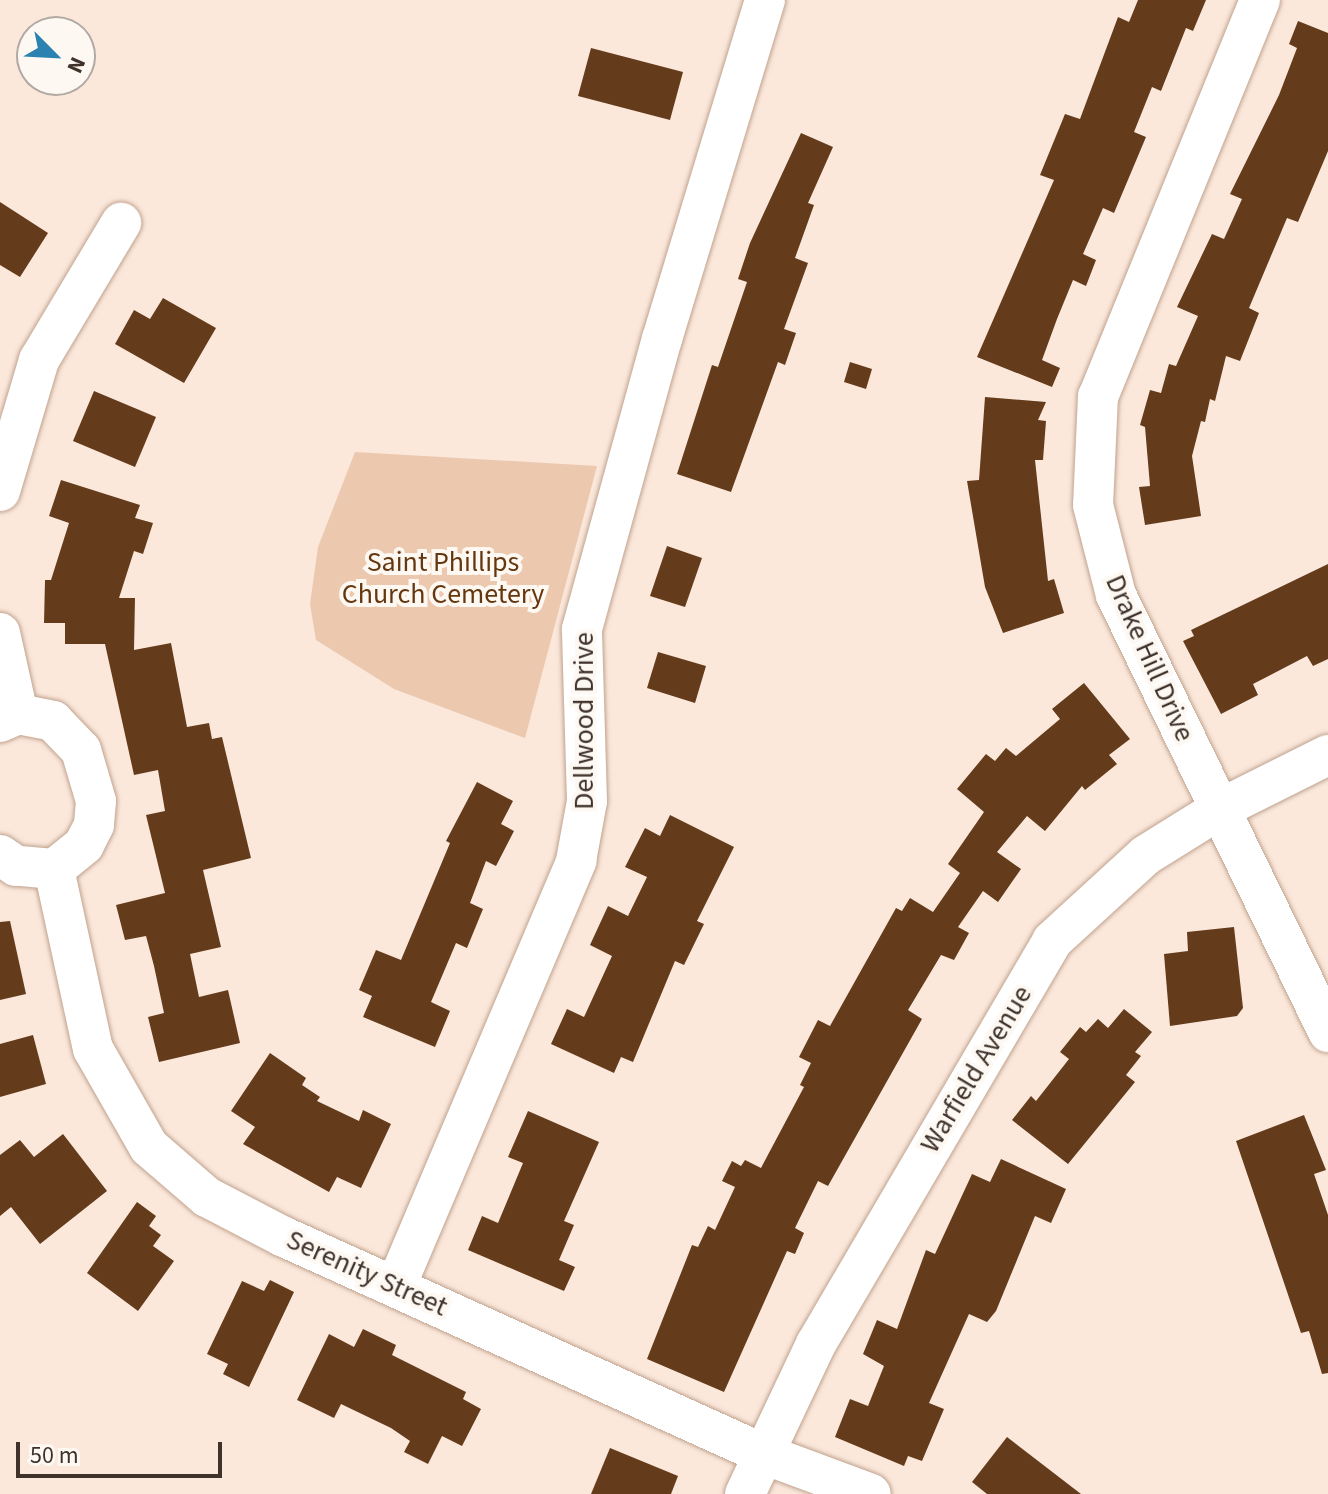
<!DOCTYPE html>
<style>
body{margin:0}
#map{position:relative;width:1328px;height:1494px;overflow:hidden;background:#fbe8db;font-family:"Source Sans 3",sans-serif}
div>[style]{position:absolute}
.green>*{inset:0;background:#ecc8af}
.building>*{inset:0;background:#643b1b}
.roads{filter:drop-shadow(0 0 2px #c0a28e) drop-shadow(0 0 2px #c0a28e)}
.minor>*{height:40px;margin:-20px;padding:0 20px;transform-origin:20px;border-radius:20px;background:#fff}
span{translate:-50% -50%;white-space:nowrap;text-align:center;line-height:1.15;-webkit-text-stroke:8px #fef8f3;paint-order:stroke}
.park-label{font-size:28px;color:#65370f}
.street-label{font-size:28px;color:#3e322a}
.north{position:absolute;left:16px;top:16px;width:80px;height:80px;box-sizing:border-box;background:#fef8f3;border:2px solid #b1a9a3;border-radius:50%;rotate:114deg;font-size:22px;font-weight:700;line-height:32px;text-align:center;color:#3e322a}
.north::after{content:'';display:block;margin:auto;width:28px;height:36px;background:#2b82b1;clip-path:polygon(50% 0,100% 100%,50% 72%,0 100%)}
.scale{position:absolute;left:16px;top:1442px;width:206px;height:36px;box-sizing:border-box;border:4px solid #3e322a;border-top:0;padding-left:10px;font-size:24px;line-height:28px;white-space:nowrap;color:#3e322a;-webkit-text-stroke:6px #fef8f3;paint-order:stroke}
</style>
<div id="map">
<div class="green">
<div style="clip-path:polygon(355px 452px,597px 466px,525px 738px,394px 689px,316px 640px,310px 604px,318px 547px)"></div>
</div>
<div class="building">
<div style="clip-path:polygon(1138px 0,1206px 0,1193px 31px,1186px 28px,1161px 91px,1152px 87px,1134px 132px,1146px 137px,1114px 213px,1103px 208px,1083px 254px,1096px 260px,1086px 286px,1073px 280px,1057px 319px,1042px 360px,1060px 368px,1052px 387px,977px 357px,1054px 180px,1040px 175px,1065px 114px,1080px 119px,1118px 17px,1129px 22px)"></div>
<div style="clip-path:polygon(1298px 21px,1328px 33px,1328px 151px,1298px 222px,1287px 218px,1249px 308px,1259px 313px,1240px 361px,1226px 356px,1215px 401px,1210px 399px,1205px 422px,1201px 421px,1192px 456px,1201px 516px,1145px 525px,1139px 487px,1150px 486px,1145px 427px,1140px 425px,1150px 390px,1161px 393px,1169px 364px,1176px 366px,1198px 316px,1177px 307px,1212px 234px,1224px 239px,1242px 199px,1230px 194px,1279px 95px,1297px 48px,1289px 44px)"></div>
<div style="clip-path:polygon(591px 48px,683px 72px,670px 120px,578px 96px)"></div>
<div style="clip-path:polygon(801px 133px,833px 147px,808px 203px,814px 205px,795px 258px,808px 263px,784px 329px,796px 333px,785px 365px,778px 362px,731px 492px,677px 474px,712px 365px,718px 367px,747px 282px,738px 279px,750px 243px)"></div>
<div style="clip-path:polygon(0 202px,48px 233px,20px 277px,0 265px)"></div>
<div style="clip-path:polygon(163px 298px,216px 328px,184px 383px,115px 344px,134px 310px,150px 319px)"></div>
<div style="clip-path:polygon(850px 362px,872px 369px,866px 389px,844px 382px)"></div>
<div style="clip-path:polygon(94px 391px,156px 417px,135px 467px,73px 441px)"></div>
<div style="clip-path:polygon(985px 397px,1046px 402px,1038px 420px,1046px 421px,1043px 460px,1035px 460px,1048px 581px,1054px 579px,1064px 613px,1003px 633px,985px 587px,967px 481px,979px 480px)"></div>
<div style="clip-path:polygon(61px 480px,140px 505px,135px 518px,153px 523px,143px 554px,134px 551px,119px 598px,135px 598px,134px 650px,171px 643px,187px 727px,209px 723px,212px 739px,222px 737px,251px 858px,203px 870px,221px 947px,190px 954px,199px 997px,228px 990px,240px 1043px,159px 1062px,148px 1017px,164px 1013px,154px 966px,146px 936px,125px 940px,116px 905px,165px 893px,146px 815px,165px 811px,158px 770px,134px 775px,105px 644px,65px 644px,65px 623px,44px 623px,45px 580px,51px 580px,69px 523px,49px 516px)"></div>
<div style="clip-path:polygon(667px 546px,702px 558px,685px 607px,650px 596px)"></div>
<div style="clip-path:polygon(1328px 564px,1328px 659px,1313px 666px,1307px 656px,1253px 684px,1258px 695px,1221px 714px,1183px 641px,1194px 636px,1191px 630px)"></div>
<div style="clip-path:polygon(658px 652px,706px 666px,695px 703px,647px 688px)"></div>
<div style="clip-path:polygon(1084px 683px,1130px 739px,1109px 755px,1117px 764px,1085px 790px,1082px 786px,1045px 831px,1027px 816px,997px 852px,1021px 869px,998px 902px,983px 891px,958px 927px,969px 933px,954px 960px,941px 955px,908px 1010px,922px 1019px,828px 1186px,818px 1181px,795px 1228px,804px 1233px,795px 1254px,787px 1251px,724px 1392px,647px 1359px,692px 1245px,698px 1247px,708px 1226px,715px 1230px,735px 1187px,722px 1181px,732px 1161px,741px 1166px,745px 1160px,761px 1168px,804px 1087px,800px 1085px,811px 1063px,799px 1057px,818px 1020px,830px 1026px,896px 908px,902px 911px,910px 898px,933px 912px,960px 873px,948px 864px,984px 812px,957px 789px,986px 754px,995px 761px,1006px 748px,1016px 756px,1060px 719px,1052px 709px)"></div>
<div style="clip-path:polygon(477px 782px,513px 801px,501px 824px,514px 831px,496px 866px,486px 861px,470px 903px,483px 909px,467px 948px,456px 943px,431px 1002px,450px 1011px,435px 1047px,363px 1017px,372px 996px,359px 990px,376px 950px,401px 960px,450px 843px,446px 841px)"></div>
<div style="clip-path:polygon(670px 815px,734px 847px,697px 921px,704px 924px,684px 965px,675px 961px,633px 1062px,621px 1057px,614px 1073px,551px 1044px,567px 1009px,584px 1017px,612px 956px,590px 945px,608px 906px,628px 916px,647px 877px,625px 867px,645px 828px,660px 836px)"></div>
<div style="clip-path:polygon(10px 921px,26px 994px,0 1000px,0 922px)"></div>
<div style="clip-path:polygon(1234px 927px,1243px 1008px,1237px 1016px,1170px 1026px,1164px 954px,1188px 951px,1187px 932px)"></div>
<div style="clip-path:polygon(1124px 1009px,1152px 1032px,1135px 1052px,1141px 1056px,1126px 1075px,1135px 1082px,1068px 1164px,1012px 1120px,1031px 1096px,1036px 1101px,1069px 1059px,1060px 1052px,1080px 1027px,1086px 1032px,1098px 1019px,1108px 1028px)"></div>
<div style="clip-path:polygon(33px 1035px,46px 1084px,0 1097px,0 1044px)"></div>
<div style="clip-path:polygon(270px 1053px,306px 1078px,302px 1085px,320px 1097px,317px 1101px,359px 1121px,363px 1110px,391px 1124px,361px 1188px,337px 1177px,329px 1192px,243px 1144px,255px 1127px,231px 1111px)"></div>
<div style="clip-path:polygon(528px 1111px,599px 1142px,564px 1221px,574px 1225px,559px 1260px,575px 1267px,564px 1291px,468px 1250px,482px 1216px,498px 1223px,523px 1163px,508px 1157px)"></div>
<div style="clip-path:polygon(1304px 1115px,1326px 1170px,1314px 1174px,1328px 1215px,1328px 1373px,1322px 1374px,1309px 1331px,1301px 1333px,1236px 1141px)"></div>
<div style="clip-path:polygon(63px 1134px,107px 1191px,40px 1244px,11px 1207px,0 1216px,0 1155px,20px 1140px,34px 1157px)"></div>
<div style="clip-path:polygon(1001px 1159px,1066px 1189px,1051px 1223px,1035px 1216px,996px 1311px,987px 1322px,969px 1314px,929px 1403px,944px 1409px,922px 1461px,908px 1456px,904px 1466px,835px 1437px,850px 1399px,868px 1406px,884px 1366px,863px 1354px,877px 1320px,897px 1329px,926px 1250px,935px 1254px,972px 1174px,990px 1182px)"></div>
<div style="clip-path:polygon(137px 1202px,156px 1216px,149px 1226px,161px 1235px,153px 1246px,174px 1261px,138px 1311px,87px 1273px)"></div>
<div style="clip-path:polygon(270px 1280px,294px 1292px,249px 1387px,223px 1374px,228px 1364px,207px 1354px,242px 1281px,264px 1291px)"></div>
<div style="clip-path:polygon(363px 1329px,396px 1345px,392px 1355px,466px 1392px,463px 1399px,481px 1409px,462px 1446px,442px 1436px,428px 1464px,404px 1452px,410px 1441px,391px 1428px,341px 1404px,334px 1418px,297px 1400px,329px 1334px,354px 1347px)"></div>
<div style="clip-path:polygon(1007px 1437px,1081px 1494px,987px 1494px,972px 1482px)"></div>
<div style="clip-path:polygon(610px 1448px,678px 1476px,671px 1494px,591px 1494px)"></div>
</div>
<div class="roads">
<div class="minor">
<div style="left:1260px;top:0;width:428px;rotate:112.2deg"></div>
<div style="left:1098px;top:396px;width:109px;rotate:92.6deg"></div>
<div style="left:1093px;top:505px;width:93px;rotate:75.7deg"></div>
<div style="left:1116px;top:595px;width:486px;rotate:64.1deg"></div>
<div style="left:0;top:491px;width:137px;rotate:-73.4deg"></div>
<div style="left:39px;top:360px;width:160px;rotate:-59.1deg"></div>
<div style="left:0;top:633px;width:83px;rotate:77.5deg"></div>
<div style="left:0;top:722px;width:20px;rotate:-24deg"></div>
<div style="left:18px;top:714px;width:36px;rotate:11deg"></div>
<div style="left:53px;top:721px;width:40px;rotate:46deg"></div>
<div style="left:81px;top:750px;width:53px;rotate:73.6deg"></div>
<div style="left:96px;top:801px;width:24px;rotate:95deg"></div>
<div style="left:94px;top:825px;width:22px;rotate:117deg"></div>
<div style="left:84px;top:845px;width:38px;rotate:141deg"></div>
<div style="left:54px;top:869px;width:38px;rotate:-175deg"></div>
<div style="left:16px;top:866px;width:19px;rotate:-145deg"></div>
<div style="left:54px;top:869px;width:184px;rotate:77.8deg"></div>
<div style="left:93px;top:1049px;width:113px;rotate:60.3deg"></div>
<div style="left:149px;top:1147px;width:77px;rotate:40.8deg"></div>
<div style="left:207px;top:1197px;width:85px;rotate:27.5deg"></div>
<div style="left:282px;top:1236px;width:526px;rotate:24.37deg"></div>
<div style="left:761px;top:1453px;width:117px;rotate:20.4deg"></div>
<div style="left:396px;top:1286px;width:462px;rotate:-67deg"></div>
<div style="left:576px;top:861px;width:61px;rotate:-79.6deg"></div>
<div style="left:587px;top:801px;width:172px;rotate:-91.7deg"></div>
<div style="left:582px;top:629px;width:301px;rotate:-74.6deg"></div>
<div style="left:662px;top:339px;width:354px;rotate:-73.1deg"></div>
<div style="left:745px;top:1494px;width:166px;rotate:-64.7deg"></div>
<div style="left:816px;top:1344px;width:467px;rotate:-59.6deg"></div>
<div style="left:1052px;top:941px;width:127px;rotate:-42.5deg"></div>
<div style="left:1146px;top:855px;width:87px;rotate:-31.9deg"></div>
<div style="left:1220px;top:809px;width:121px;rotate:-26.6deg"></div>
</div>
</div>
<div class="park-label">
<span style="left:443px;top:578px">Saint Phillips<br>Church Cemetery</span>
</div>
<div class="street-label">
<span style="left:1150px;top:658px;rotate:66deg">Drake Hill Drive</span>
<span style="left:584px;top:721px;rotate:-90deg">Dellwood Drive</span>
<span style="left:976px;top:1069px;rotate:-59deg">Warfield Avenue</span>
<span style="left:367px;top:1273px;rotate:24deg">Serenity Street</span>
</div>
<div class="north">N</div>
<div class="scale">50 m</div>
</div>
